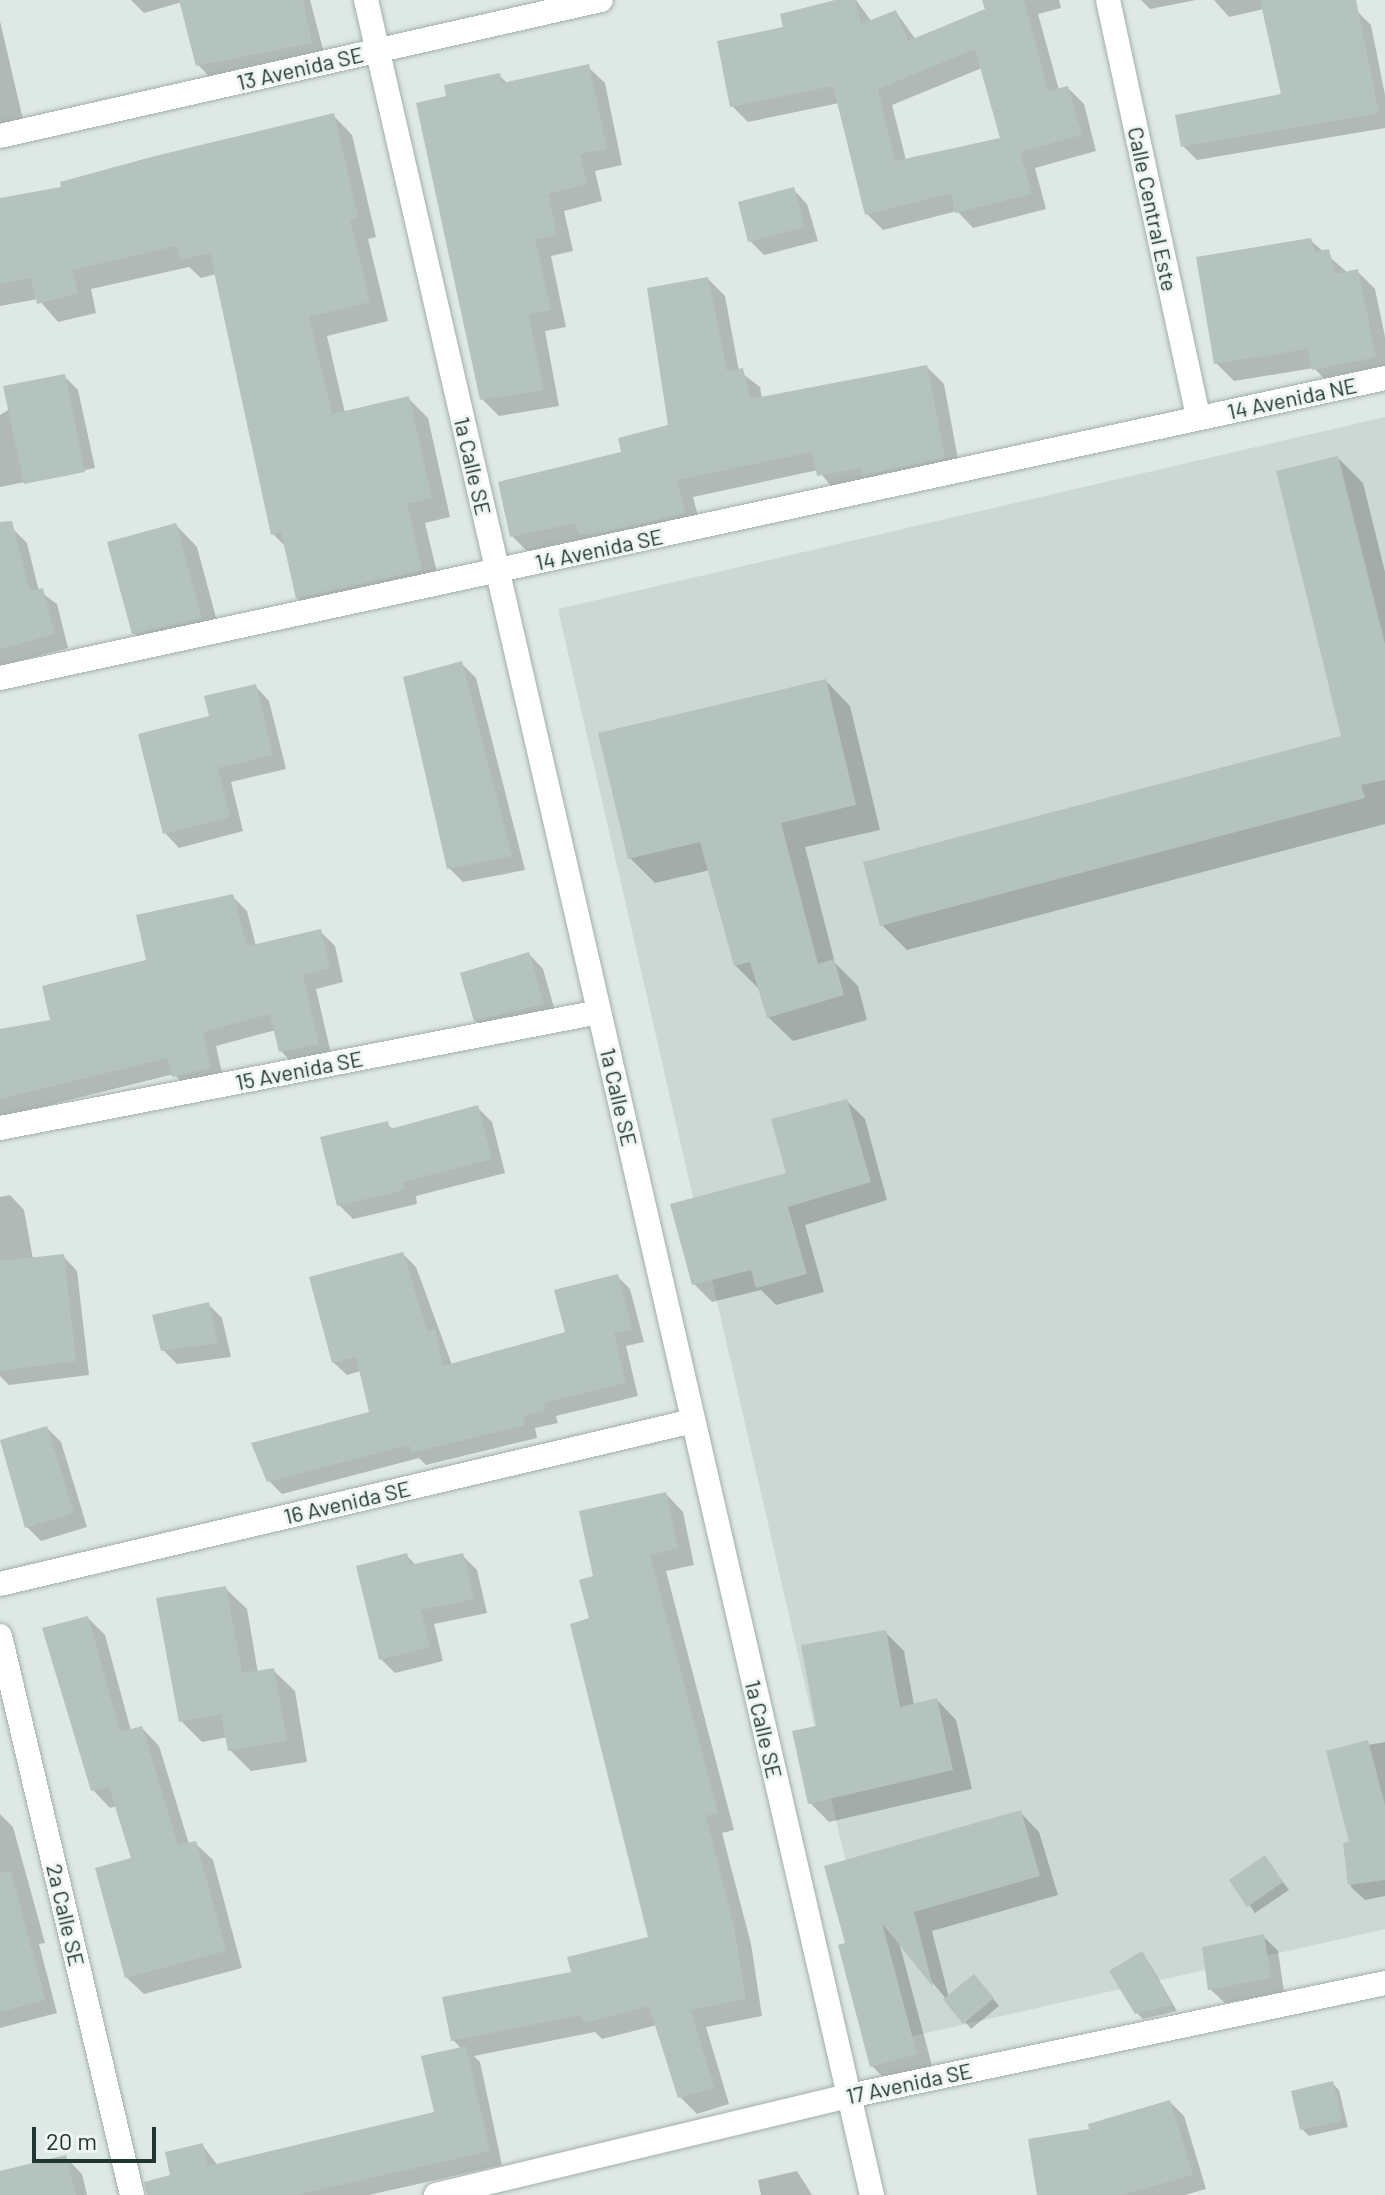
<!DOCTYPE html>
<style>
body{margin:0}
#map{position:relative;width:1385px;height:2195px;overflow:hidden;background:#dee8e4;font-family:Barlow,sans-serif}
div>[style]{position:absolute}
.built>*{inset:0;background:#ccd8d3}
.shadow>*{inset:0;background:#0003}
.building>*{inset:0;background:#b4c3bd}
.roads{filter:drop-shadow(0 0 2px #a2afab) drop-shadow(0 0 2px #a2afab)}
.street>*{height:24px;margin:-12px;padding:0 12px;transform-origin:12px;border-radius:12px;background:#fff}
span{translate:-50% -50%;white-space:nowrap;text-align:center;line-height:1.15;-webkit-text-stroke:6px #eef5f2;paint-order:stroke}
.street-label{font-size:22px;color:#213632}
.scale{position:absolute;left:32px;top:2127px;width:124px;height:36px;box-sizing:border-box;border:4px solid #213632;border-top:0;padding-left:10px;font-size:24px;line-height:28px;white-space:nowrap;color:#213632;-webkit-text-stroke:6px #eef5f2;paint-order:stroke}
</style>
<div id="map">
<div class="built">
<div style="clip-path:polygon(1385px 417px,1385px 1929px,887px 2042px,558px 609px)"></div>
</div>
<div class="shadow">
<div style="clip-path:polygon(131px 0,310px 0,325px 57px,212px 79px,198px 65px,182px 2px,144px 13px)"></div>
<div style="clip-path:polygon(evenodd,844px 0,856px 0,872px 22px,896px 12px,916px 40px,987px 10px,985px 0,1059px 0,1061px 8px,1038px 14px,1059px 90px,1068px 88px,1084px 104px,1096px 151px,1035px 168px,1046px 209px,973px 228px,957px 211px,883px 230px,867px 214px,839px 103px,748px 122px,732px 106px,785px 29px,844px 0,982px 68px,1002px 139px,906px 160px,892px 105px,982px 68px)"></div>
<div style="clip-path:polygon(1141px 0,1196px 0,1150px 9px)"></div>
<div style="clip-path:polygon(1214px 0,1333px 0,1357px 11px,1371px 25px,1385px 95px,1385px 128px,1197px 160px,1183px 146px,1283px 95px,1264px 9px,1229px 17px)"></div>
<div style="clip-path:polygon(0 21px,24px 124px,0 130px)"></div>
<div style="clip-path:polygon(588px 67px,605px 83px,622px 165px,595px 171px,602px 201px,564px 211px,573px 251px,551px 256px,566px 327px,545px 331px,559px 406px,499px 416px,482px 399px,449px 98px,499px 75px,508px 84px)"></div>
<div style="clip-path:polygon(333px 115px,352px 135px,376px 237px,368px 239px,388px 321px,327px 336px,345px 413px,408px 398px,428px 418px,450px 517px,425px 523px,441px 589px,317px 617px,297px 598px,286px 547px,273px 534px,217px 274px,201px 278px,189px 267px,91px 289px,96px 313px,58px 322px,38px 299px,0 306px,0 200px,63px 188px)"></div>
<div style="clip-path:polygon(793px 189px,807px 204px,818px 241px,764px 255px,750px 241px)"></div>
<div style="clip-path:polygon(1310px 240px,1348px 273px,1357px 271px,1375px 289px,1385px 337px,1385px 377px,1332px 387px,1314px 368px,1234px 381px,1216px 363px)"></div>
<div style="clip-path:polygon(708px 279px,725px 296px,739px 371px,760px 387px,762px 399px,927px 367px,944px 384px,961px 475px,836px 492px,818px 470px,693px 497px,702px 531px,529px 553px,512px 536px,624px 454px,670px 427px)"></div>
<div style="clip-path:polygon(64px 376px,78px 390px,95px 468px,0 487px,0 415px)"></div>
<div style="clip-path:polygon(1338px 458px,1363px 483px,1385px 572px,1385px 824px,907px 950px,882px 925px,1344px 737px)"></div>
<div style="clip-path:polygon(176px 525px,197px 547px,222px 640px,155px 654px,134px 633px)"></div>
<div style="clip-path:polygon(13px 529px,27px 543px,39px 591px,57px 604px,68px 648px,0 666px,0 532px)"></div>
<div style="clip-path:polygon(462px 664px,476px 678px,525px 870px,463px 882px,449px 868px)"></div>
<div style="clip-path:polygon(826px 681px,850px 706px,880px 830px,805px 847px,835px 963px,858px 986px,867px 1020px,793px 1041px,768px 1017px,760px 990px,735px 965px,710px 870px,655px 883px,630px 858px)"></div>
<div style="clip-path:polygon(255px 686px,269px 701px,286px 769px,231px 782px,243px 831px,179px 848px,165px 833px,211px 718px)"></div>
<div style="clip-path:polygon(233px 897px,247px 911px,256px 946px,321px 932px,335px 946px,343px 982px,316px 989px,332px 1058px,295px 1066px,281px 1051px,276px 1030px,216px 1046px,224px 1082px,189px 1090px,174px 1074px,29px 1110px,31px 1123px,0 1128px,0 1031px,53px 1022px,148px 962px)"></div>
<div style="clip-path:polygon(529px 954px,543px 969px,557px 1018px,490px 1034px,475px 1020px)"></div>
<div style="clip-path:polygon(847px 1101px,865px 1119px,887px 1200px,805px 1225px,824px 1292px,776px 1305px,761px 1290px,712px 1302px,694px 1284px)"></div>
<div style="clip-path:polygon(477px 1107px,492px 1122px,505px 1173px,416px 1196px,417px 1204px,353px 1219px,339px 1205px,387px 1124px,394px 1130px)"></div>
<div style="clip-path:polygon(10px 1195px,24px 1210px,33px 1259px,63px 1256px,77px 1271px,89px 1375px,9px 1385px,0 1376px,0 1197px)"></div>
<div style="clip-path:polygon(403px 1254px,416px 1267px,452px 1365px,568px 1333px,617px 1276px,630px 1289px,644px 1342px,626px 1346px,638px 1396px,556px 1416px,558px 1423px,535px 1428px,537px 1438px,426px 1465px,419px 1458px,282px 1494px,269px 1481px,372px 1414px,361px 1371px,347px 1375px,333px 1362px)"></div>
<div style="clip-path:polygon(208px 1304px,222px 1318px,231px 1357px,177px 1364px,163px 1350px)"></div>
<div style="clip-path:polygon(47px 1428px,61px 1442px,87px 1527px,41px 1541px,26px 1526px)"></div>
<div style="clip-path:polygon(666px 1494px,683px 1512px,694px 1565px,666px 1571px,734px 1830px,722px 1833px,751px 1944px,762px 2016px,706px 2027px,729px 2104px,697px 2114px,680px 2097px,657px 2025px,602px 2039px,595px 2032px,474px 2056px,480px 2062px,502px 2165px,369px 2195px,179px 2195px,203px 2146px,218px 2166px,436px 2113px,462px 2049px,453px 2040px,650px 1938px,592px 1620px,596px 1578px)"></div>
<div style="clip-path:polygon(462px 1555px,477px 1570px,487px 1613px,434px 1624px,443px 1661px,395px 1673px,381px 1659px,407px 1556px,417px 1566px)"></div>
<div style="clip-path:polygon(225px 1588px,247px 1609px,258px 1673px,273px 1670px,295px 1691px,307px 1762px,251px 1771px,230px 1750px,228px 1737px,202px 1742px,181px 1721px)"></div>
<div style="clip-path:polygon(88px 1618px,105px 1635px,131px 1731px,142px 1728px,159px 1746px,189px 1844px,195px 1843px,213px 1860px,242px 1968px,144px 1994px,126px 1977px,133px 1859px,117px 1806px,110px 1808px,93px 1790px)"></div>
<div style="clip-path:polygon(885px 1632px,904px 1651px,914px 1705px,937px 1700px,956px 1720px,972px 1789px,829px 1822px,810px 1803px,819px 1727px)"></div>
<div style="clip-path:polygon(1385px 1742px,1385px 1896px,1365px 1900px,1351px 1887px,1345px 1857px,1351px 1843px,1328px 1752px)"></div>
<div style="clip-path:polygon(1020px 1812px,1039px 1832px,1058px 1895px,932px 1931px,949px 1998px,980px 1983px,999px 2006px,971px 2029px,899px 1942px,934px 2073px,891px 2085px,872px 2066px,848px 1944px)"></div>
<div style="clip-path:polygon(0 1814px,13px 1827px,45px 1943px,39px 1944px,57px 2013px,0 2028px)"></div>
<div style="clip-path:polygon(1265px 1858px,1289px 1890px,1255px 1913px,1232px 1880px)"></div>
<div style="clip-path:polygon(1264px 1937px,1278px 1951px,1284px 1992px,1225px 2003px,1210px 1989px)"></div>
<div style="clip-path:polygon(1141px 1954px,1148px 1961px,1177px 2011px,1143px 2019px,1136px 2012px)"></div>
<div style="clip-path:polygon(1332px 2083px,1339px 2090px,1348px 2127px,1309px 2136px,1302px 2129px)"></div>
<div style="clip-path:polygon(1170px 2102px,1184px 2116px,1206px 2189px,1185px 2195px,1039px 2195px,1092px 2131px)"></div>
<div style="clip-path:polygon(65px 2157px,82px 2174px,87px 2195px,20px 2195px)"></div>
<div style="clip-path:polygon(797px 2171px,812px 2195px,761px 2195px,758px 2180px)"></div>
</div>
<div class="building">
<div style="clip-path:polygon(179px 0,303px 0,312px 43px,196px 66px)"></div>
<div style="clip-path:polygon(evenodd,835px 0,855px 0,861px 24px,896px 10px,908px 41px,985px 9px,982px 0,1024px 0,1048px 91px,1068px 86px,1082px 135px,1020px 152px,1032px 194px,955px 213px,951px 193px,865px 215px,833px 86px,730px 107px,717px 41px,783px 27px,780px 14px,835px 0,975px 49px,1000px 138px,895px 161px,878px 89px,975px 49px)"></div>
<div style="clip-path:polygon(1260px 0,1356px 0,1379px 113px,1181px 147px,1175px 115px,1281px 94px)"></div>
<div style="clip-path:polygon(589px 64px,607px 149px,580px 154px,587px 184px,548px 194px,557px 235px,535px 240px,551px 310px,529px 315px,543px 390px,480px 400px,416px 103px,446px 96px,444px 85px,500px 73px,502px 83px)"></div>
<div style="clip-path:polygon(334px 113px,358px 218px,350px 220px,370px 302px,309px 317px,332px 414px,409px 396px,432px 498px,407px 504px,422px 570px,296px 599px,281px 532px,271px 535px,210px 253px,180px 260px,176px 246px,72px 270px,78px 293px,37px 304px,31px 278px,0 284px,0 198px,61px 187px,60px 182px,155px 156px)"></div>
<div style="clip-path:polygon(794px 187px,805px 227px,748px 242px,738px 202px)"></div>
<div style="clip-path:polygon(1311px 238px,1315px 252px,1329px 249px,1335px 274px,1358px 269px,1376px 357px,1312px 370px,1307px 349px,1214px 364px,1196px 257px)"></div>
<div style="clip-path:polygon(708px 277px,727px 371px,743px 368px,750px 399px,927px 365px,945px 458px,863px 476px,861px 468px,817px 476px,812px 452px,677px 480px,686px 514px,595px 534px,579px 534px,576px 523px,510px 537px,498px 482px,621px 452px,618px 438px,668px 425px,647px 288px)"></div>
<div style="clip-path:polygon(65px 374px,85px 472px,24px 484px,3px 386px)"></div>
<div style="clip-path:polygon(1338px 456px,1385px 644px,1385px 780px,1361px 785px,1365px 798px,880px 926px,863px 862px,1341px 736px,1276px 471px)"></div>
<div style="clip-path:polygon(12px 521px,30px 591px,43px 588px,55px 634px,0 649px,0 522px)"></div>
<div style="clip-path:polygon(176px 523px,202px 619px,132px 634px,107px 542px)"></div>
<div style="clip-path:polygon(462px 661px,512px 856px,447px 869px,403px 677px)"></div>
<div style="clip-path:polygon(826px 679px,856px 805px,781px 823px,818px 964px,834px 959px,844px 995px,767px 1018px,750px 962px,734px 966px,700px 842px,628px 859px,598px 733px)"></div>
<div style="clip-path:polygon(256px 684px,273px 755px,218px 768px,230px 817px,163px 834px,138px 734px,209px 716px,204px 696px)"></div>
<div style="clip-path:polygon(233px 894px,247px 946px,321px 929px,330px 968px,303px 975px,319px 1044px,279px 1052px,270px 1014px,203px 1032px,211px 1068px,172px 1077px,168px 1058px,0 1099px,0 1029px,50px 1020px,42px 986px,146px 960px,136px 915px)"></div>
<div style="clip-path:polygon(529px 952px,544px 1004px,474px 1021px,460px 973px)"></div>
<div style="clip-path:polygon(847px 1099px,871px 1182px,788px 1207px,807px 1274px,756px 1288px,751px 1270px,692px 1285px,670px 1204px,786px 1173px,771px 1119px)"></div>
<div style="clip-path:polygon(478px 1105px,492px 1159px,403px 1182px,404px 1190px,337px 1206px,320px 1137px,388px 1121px,390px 1129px)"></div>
<div style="clip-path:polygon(403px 1252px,427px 1331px,435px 1329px,443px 1366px,565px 1332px,554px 1290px,618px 1274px,632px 1329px,614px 1333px,626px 1383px,544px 1403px,546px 1410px,523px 1416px,525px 1425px,411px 1453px,409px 1445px,267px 1482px,251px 1443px,369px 1412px,356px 1357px,332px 1363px,309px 1277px)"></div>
<div style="clip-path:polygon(64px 1254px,76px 1361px,0 1371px,0 1261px)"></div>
<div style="clip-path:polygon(209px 1302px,218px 1343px,161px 1351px,152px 1315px)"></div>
<div style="clip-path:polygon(47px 1426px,74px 1513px,25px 1528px,0 1440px)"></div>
<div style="clip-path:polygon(666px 1492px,678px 1548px,650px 1555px,718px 1813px,706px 1816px,734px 1926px,746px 1999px,691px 2010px,714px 2088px,678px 2098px,649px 2006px,584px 2023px,581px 2015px,451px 2041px,442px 1997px,571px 1972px,567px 1957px,648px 1937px,570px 1624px,589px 1618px,579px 1580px,593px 1576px,579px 1511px)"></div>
<div style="clip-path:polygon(407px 1553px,410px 1565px,463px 1553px,474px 1599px,421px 1610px,430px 1647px,379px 1660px,356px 1566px)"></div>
<div style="clip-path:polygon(226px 1586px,242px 1673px,274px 1668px,287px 1741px,228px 1751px,221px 1714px,179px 1722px,156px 1598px)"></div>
<div style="clip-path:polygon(88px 1616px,120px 1732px,142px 1726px,178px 1845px,196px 1841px,226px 1951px,125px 1978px,95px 1868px,131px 1858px,109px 1787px,91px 1791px,42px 1628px)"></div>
<div style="clip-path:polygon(886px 1630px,900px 1707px,937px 1698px,953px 1770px,808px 1804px,792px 1731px,816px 1726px,801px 1645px)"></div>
<div style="clip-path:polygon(1368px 1740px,1385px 1805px,1385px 1880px,1348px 1885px,1343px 1843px,1349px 1842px,1326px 1751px)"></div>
<div style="clip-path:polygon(1021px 1810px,1040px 1876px,914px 1912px,933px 1987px,882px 1923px,917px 2054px,870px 2067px,838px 1945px,845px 1943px,824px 1866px)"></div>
<div style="clip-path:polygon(1265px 1855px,1283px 1882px,1247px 1907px,1229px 1880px)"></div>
<div style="clip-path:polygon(11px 1871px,45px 2000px,0 2012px,0 1873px)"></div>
<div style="clip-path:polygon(1264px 1934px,1271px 1978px,1208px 1990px,1202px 1947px)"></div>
<div style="clip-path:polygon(1142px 1951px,1172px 2005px,1135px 2014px,1109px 1971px)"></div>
<div style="clip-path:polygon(974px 1974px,994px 1998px,963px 2024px,943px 1999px)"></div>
<div style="clip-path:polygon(466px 2046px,490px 2151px,296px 2195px,147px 2195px,144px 2182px,170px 2175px,165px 2152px,203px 2143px,208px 2166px,434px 2112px,421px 2056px)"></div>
<div style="clip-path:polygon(1333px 2081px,1342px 2121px,1300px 2130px,1291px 2091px)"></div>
<div style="clip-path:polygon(1170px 2100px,1193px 2175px,1122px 2195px,1037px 2195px,1028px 2139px,1089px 2129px,1088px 2124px)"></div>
<div style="clip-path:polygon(66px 2155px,76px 2195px,0 2195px,0 2171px)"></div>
</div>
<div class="roads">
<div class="street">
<div style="left:366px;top:0;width:2253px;rotate:77.02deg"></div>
<div style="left:1108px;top:0;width:427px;rotate:77.8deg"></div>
<div style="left:0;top:136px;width:616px;rotate:-12.75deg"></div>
<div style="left:0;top:678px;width:1417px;rotate:-12.22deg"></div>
<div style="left:0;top:1128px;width:610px;rotate:-10.96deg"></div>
<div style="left:0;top:1584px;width:712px;rotate:-13.24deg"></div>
<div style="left:0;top:1636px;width:574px;rotate:76.71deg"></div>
<div style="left:436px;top:2195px;width:425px;rotate:-13.5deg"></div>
<div style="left:849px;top:2096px;width:548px;rotate:-11.9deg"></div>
</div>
</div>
<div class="street-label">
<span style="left:300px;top:68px;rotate:-13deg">13 Avenida SE</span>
<span style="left:1153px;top:209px;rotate:78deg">Calle Central Este</span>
<span style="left:1292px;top:398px;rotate:-12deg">14 Avenida NE</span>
<span style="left:473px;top:466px;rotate:77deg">1a Calle SE</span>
<span style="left:599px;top:549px;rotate:-12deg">14 Avenida SE</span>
<span style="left:299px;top:1070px;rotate:-11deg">15 Avenida SE</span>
<span style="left:619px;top:1097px;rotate:77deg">1a Calle SE</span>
<span style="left:347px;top:1502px;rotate:-13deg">16 Avenida SE</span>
<span style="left:764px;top:1729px;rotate:77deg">1a Calle SE</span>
<span style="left:66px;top:1915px;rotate:77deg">2a Calle SE</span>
<span style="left:909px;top:2083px;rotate:-12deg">17 Avenida SE</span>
</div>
<div class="scale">20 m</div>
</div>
